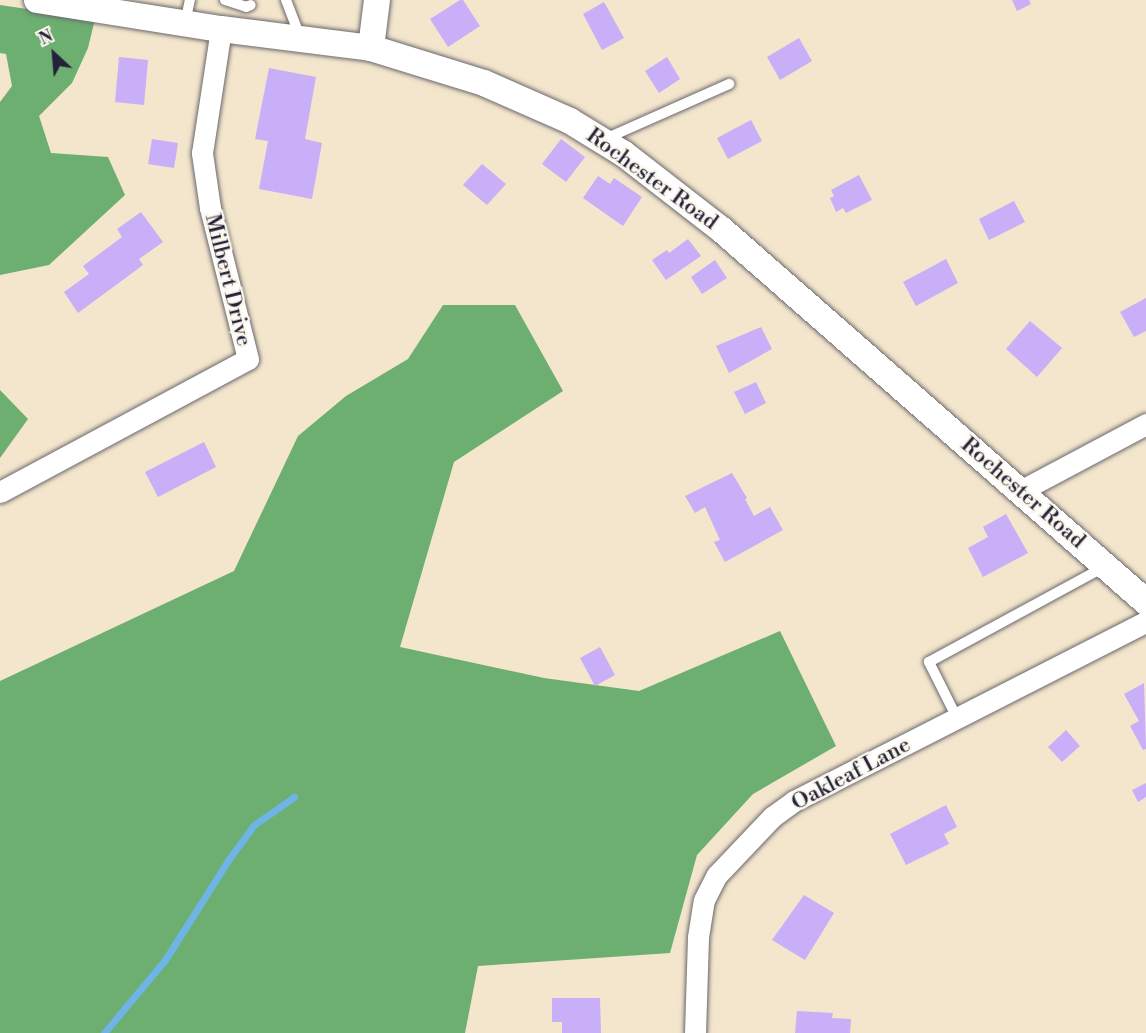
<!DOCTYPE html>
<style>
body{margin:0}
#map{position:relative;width:1146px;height:1033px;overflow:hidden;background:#f3e6cc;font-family:"Libre Bodoni",serif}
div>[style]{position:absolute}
.forest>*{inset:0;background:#6dae71}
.stream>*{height:7px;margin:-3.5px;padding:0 3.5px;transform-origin:3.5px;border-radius:3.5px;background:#6eb4e5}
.building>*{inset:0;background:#c9aef8}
.roads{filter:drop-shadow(0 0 2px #6b676e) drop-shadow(0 0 2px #6b676e)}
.service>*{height:10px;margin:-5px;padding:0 5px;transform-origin:5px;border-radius:5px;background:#fff}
.minor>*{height:21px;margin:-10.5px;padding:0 10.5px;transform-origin:10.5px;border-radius:10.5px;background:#fff}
.tertiary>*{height:26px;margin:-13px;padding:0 13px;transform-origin:13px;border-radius:13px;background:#fff}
span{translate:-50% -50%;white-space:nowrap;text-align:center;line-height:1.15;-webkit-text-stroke:4.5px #fbf7ec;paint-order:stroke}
.street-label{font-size:22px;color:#22223b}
.north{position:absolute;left:24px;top:24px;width:60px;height:60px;-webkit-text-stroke:4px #fbf7ec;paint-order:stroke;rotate:334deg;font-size:16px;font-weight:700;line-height:24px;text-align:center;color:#22223b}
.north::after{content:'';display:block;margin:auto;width:21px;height:27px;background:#22223b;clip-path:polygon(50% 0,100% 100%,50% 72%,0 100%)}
</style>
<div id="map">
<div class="forest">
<div style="clip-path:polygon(0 5px,95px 19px,88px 48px,72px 83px,39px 116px,51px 153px,108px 157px,125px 195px,49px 265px,0 275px,0 102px,12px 86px,6px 54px,0 53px)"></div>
<div style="clip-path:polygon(443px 305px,515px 305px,563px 391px,454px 462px,400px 647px,544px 678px,639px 691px,780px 631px,836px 746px,753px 794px,697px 855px,670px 953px,478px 966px,465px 1033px,0 1033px,0 681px,234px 571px,298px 436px,346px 396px,408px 359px)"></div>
<div style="clip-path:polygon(0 390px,28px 419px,0 458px)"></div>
</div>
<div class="stream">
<div style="left:104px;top:1033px;width:95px;rotate:-50.1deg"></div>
<div style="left:165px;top:960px;width:120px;rotate:-57.6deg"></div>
<div style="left:229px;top:859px;width:42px;rotate:-53.7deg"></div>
<div style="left:254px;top:825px;width:49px;rotate:-35deg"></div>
</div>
<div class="building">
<div style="clip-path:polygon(460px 0,463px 0,480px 26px,448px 47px,430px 19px)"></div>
<div style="clip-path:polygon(1012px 0,1029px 0,1031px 4px,1017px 11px)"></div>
<div style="clip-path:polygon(604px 2px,624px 38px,602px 50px,583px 14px)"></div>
<div style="clip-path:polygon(799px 38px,812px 61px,780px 80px,767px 57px)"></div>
<div style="clip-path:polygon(119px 57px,148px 60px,144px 105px,115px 102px)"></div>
<div style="clip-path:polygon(667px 57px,680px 79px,659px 93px,645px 71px)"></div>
<div style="clip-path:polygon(269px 68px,316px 77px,305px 139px,322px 143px,312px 199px,259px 189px,268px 141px,255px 139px)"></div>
<div style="clip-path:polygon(751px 120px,762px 141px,728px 159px,717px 138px)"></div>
<div style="clip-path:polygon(152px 139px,178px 143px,174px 168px,148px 164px)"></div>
<div style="clip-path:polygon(561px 139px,585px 157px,566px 182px,542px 164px)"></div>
<div style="clip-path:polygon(482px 164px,506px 184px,487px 205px,463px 185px)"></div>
<div style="clip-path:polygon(859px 175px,872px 200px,846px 213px,843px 208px,836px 212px,830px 198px,834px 196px,831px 190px)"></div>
<div style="clip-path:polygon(598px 176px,610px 184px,614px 178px,642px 197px,623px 226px,583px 198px)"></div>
<div style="clip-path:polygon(1014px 201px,1025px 222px,989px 240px,979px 219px)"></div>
<div style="clip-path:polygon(141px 212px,163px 242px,139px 259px,143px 265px,78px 313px,64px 292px,89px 274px,83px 266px,122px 237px,117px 229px)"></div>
<div style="clip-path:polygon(688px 239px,701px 256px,666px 280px,652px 260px,667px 250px,669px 253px)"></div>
<div style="clip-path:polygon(946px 259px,958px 283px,916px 306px,903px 282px)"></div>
<div style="clip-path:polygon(715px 260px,727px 278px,702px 294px,691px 277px)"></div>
<div style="clip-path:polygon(1146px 298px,1146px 331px,1134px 337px,1120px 312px)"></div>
<div style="clip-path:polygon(1030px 321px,1062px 348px,1037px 377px,1006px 349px)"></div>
<div style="clip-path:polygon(761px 327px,772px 349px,729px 373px,716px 346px)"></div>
<div style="clip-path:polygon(756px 382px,766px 403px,745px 414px,734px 392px)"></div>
<div style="clip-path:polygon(204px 442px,216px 467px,158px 497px,145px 472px)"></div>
<div style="clip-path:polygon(732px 473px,747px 498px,745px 499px,754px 516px,770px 507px,783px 530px,725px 562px,714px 542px,720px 540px,705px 507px,695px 513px,685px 496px)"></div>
<div style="clip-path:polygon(1006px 514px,1028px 553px,983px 577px,968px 548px,988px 537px,983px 527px)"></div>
<div style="clip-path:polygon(600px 647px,615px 675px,595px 686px,580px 658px)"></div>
<div style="clip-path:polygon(1144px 683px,1146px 749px,1143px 750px,1130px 726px,1139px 721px,1124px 694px)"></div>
<div style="clip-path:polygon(1066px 730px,1080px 746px,1062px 762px,1048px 747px)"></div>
<div style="clip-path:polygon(1146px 783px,1146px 797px,1138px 802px,1132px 790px)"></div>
<div style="clip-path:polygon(946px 805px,957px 827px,944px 834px,949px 844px,906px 865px,890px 834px)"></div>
<div style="clip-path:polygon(804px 895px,834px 913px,805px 960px,772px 940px)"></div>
<div style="clip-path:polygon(552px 998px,600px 998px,601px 1033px,562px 1033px,562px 1022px,552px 1022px)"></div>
<div style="clip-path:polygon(797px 1011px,833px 1013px,832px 1018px,851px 1019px,850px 1033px,795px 1033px)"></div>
</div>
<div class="roads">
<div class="service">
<div style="left:225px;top:0;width:22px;rotate:18deg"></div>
<div style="left:246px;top:7px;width:5px;rotate:-22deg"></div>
<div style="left:286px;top:0;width:42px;rotate:69deg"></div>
<div style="left:185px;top:23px;width:24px;rotate:-78deg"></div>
<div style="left:605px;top:139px;width:136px;rotate:-23.9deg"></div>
<div style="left:957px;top:718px;width:63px;rotate:-116.6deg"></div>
<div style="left:929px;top:662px;width:201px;rotate:-28.5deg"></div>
</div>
<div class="minor">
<div style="left:1020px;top:491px;width:143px;rotate:-28deg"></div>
<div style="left:0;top:492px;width:281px;rotate:-28.2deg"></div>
<div style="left:248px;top:359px;width:156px;rotate:-104.1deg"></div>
<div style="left:210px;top:208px;width:56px;rotate:-98.3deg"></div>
<div style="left:202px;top:153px;width:125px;rotate:-81.3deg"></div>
<div style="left:695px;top:1033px;width:96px;rotate:-88.2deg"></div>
<div style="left:698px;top:937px;width:37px;rotate:-81deg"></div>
<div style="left:704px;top:900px;width:28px;rotate:-63deg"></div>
<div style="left:717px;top:875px;width:80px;rotate:-46.5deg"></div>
<div style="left:772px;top:817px;width:27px;rotate:-36deg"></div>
<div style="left:794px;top:801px;width:395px;rotate:-27deg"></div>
</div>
<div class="tertiary">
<div style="left:37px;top:0;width:186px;rotate:9deg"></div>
<div style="left:221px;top:29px;width:151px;rotate:7.2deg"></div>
<div style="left:371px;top:48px;width:118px;rotate:17.2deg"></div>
<div style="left:484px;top:83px;width:94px;rotate:23.8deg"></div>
<div style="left:570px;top:121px;width:63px;rotate:31.4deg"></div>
<div style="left:624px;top:154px;width:124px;rotate:37.8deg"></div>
<div style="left:722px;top:230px;width:564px;rotate:41.26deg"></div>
<div style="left:371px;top:48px;width:48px;rotate:-82.9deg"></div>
</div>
</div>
<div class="street-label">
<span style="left:652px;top:179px;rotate:36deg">Rochester Road</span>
<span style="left:228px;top:280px;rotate:76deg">Milbert Drive</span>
<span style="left:1023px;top:493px;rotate:41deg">Rochester Road</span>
<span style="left:851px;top:774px;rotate:-28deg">Oakleaf Lane</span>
</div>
<div class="north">N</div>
</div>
